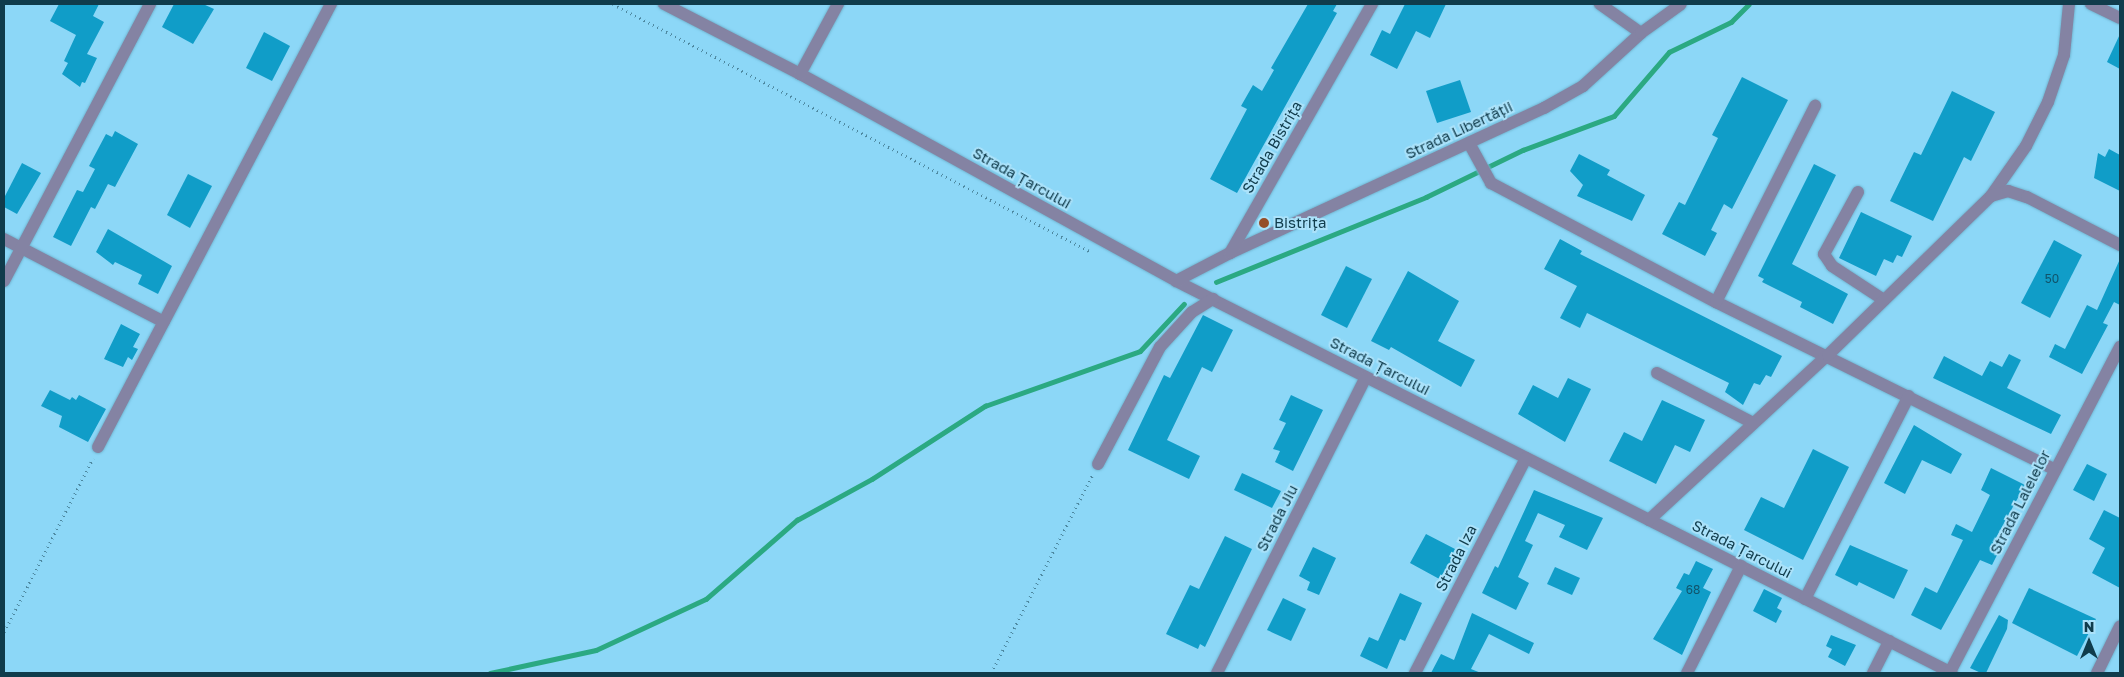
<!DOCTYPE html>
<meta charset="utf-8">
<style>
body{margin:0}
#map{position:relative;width:2124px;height:677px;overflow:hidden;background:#8cd7f7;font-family:"Golos Text",sans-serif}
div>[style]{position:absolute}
.stream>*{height:4.5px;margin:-2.25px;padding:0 2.25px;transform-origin:2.25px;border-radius:2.25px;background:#2ba982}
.building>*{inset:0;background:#109dc8}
.path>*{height:2.5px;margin-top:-1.25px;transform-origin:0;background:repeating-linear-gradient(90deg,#4d88a0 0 1px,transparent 0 5px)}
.roads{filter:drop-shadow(0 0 1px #71b5d1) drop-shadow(0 0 1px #71b5d1)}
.minor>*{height:12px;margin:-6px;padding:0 6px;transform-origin:6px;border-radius:6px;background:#8483a3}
.dots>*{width:14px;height:14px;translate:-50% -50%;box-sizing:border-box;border:2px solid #abe2fa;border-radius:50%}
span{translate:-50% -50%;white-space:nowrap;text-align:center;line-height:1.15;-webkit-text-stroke:4px #abe2fa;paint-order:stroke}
.number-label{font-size:12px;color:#10546b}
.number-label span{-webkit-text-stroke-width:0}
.street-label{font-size:15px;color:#103c4c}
.poi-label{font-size:15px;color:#103c4c}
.left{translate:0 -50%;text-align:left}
.frame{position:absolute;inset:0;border:5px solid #103c4c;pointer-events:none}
.north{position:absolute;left:2064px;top:617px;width:50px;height:50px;-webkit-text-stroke:4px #abe2fa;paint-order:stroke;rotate:0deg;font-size:14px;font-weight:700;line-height:20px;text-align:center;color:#103c4c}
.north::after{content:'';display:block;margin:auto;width:18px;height:22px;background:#103c4c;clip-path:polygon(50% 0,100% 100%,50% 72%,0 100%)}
</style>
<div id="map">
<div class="stream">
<div style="left:1216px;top:282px;width:227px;rotate:-22deg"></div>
<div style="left:1426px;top:197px;width:108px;rotate:-25.9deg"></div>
<div style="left:1523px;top:150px;width:97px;rotate:-20.5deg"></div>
<div style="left:1614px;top:116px;width:84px;rotate:-49.3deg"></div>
<div style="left:1669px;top:52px;width:69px;rotate:-25.8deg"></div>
<div style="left:1731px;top:22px;width:25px;rotate:-45deg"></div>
<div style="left:490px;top:673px;width:108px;rotate:-12.2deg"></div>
<div style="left:596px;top:650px;width:121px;rotate:-24.9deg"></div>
<div style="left:706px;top:599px;width:121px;rotate:-41deg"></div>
<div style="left:797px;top:520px;width:85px;rotate:-28.7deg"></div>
<div style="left:872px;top:479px;width:135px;rotate:-32.9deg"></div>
<div style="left:985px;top:406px;width:164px;rotate:-19.5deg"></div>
<div style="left:1140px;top:351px;width:64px;rotate:-46.9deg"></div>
</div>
<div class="building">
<div style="clip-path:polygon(59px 4px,99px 4px,93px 16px,104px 22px,87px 54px,97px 58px,85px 83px,82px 82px,80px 87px,62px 74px,68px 63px,64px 61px,76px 35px,50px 21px)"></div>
<div style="clip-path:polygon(174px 4px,203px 4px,214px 9px,193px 44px,162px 27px)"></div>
<div style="clip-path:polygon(1308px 4px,1337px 4px,1333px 11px,1337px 13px,1237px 193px,1210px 179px,1247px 109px,1241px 106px,1253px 85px,1262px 91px,1274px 70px,1271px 68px)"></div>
<div style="clip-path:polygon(1405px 4px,1446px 4px,1430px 38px,1416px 31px,1397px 69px,1370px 55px,1382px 30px,1390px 34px)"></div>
<div style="clip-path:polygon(264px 32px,290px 46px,272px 81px,246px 68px)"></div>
<div style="clip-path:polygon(2120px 34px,2120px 69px,2107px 62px)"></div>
<div style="clip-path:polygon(1742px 77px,1788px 100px,1732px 209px,1724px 204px,1711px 230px,1717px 233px,1705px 256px,1662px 234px,1679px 202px,1685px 205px,1718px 138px,1712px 135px)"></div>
<div style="clip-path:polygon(1460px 80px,1471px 112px,1437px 123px,1426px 91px)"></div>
<div style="clip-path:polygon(1952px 91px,1995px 112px,1971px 161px,1964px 157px,1933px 221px,1890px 201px,1914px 152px,1921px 155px)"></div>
<div style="clip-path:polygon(115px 131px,138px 144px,115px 187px,108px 184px,95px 209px,91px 207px,71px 246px,53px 237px,77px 190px,83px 192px,95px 169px,89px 166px,106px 134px,112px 137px)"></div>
<div style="clip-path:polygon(2109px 149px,2120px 155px,2120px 191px,2094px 178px,2098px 153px,2105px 157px)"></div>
<div style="clip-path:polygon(1579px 154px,1610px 170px,1607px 175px,1645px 195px,1632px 221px,1577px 196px,1583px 185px,1570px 171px)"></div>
<div style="clip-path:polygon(22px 163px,41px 173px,17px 214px,4px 207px,4px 198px)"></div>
<div style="clip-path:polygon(1814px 164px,1836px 175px,1792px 264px,1848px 294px,1833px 324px,1800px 307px,1802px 302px,1762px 282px,1764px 279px,1758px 276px)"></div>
<div style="clip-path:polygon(188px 174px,212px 186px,190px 228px,167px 215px)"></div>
<div style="clip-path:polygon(1861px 212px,1912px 236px,1902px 257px,1897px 255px,1893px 263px,1884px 259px,1876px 276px,1839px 258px)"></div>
<div style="clip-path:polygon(108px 229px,172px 266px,158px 294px,138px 284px,142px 275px,115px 262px,113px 265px,96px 252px)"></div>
<div style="clip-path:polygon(1560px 239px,1582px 251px,1580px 254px,1782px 356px,1771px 377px,1766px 375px,1760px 385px,1754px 383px,1743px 405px,1725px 392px,1729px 383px,1587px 313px,1580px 328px,1560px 318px,1577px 286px,1544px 269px)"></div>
<div style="clip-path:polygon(2054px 240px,2082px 255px,2050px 318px,2021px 303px)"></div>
<div style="clip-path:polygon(2120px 259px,2120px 305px,2114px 302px,2103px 323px,2108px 325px,2082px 374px,2049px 357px,2055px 344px,2065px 349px,2087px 305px,2097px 310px)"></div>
<div style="clip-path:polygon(1346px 266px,1372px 279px,1347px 328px,1321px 315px)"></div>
<div style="clip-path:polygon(1408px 271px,1459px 301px,1438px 341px,1475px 360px,1461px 387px,1391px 347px,1389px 350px,1371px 341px)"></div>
<div style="clip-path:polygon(1203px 315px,1233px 330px,1212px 372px,1202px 367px,1167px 440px,1200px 456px,1189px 479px,1128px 450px,1164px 375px,1170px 378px)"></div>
<div style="clip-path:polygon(121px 324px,140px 334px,133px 347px,138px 349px,132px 360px,128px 357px,123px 367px,104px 359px)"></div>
<div style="clip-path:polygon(2009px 354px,2021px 360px,2007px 388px,2061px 415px,2051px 434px,1933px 378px,1944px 356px,1982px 376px,1990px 361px,2002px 367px)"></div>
<div style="clip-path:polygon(1568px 378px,1591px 389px,1565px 442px,1518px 414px,1533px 385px,1558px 398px)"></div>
<div style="clip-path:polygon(50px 390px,70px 400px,72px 397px,76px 400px,79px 395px,106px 409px,88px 442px,59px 427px,62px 416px,41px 406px)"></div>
<div style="clip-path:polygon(1291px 395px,1323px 410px,1293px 471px,1275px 462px,1280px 451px,1273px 449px,1286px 423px,1279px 420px)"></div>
<div style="clip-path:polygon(1662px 400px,1705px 420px,1690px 452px,1675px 445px,1656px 484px,1609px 461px,1624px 432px,1642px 441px)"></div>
<div style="clip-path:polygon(1914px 425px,1962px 454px,1951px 474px,1922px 460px,1905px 494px,1884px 483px)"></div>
<div style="clip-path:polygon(1813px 449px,1849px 467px,1803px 560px,1744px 530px,1761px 497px,1784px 508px)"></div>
<div style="clip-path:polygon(2087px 464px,2107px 474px,2094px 501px,2073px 490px)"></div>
<div style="clip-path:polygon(1991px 468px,2025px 485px,1993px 543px,1991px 550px,1998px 553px,1992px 565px,1980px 560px,1941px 630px,1911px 615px,1925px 587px,1937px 593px,1963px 540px,1951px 535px,1956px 524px,1972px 532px,1990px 495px,1981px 490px)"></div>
<div style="clip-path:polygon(1242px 473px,1281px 491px,1272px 508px,1234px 490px)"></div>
<div style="clip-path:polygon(1534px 490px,1603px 518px,1587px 550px,1559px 537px,1565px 525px,1538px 513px,1525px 541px,1533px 545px,1518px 577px,1529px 583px,1516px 610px,1482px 593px,1495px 566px,1498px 568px)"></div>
<div style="clip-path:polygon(2104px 510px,2120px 518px,2120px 588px,2092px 573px,2105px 548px,2089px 539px)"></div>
<div style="clip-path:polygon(1426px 534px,1455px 549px,1451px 557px,1455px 559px,1443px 581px,1410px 563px)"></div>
<div style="clip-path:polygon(1225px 536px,1252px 549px,1205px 647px,1200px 644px,1198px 649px,1166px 634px,1190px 585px,1199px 589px)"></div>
<div style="clip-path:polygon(1850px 545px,1908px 570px,1894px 599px,1859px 582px,1857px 586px,1835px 575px)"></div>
<div style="clip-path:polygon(1313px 547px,1336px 558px,1319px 595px,1307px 590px,1310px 582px,1299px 576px)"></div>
<div style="clip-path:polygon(1696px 561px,1713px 569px,1703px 588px,1711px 592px,1682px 655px,1653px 639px,1682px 591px,1676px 588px,1684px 573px,1689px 575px)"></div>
<div style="clip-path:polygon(1555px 567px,1580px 578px,1572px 595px,1547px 584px)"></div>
<div style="clip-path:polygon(2029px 588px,2096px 619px,2077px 656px,2012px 623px)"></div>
<div style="clip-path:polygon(1764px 589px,1782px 598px,1777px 608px,1782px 611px,1776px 623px,1753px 611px)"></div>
<div style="clip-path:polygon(1400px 593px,1422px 603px,1405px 641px,1400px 639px,1387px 669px,1360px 656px,1369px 637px,1378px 641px)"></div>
<div style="clip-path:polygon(1283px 598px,1306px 609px,1291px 641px,1267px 630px)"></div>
<div style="clip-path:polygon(1472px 613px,1534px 643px,1529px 654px,1489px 634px,1471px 669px,1481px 673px,1431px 673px,1441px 654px,1454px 660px)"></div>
<div style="clip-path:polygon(1999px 615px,2008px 620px,2007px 629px,1986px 673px,1981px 673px,1970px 668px)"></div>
<div style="clip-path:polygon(1831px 635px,1856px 645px,1845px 666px,1828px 657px,1832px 649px,1826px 646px)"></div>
</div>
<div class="path">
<div style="left:613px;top:4px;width:539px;rotate:27.42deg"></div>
<div style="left:4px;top:632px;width:195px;rotate:-62.9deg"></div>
<div style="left:991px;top:673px;width:224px;rotate:-62.9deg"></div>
</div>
<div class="roads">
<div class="minor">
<div style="left:664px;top:4px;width:153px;rotate:27.2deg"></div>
<div style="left:800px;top:74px;width:429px;rotate:28.8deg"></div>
<div style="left:1176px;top:281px;width:869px;rotate:26.8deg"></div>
<div style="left:1600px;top:4px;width:50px;rotate:35.3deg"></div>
<div style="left:2091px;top:4px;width:32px;rotate:26deg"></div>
<div style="left:800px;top:74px;width:80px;rotate:-61.5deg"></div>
<div style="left:1469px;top:143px;width:46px;rotate:61.2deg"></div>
<div style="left:1491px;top:183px;width:255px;rotate:27.9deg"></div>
<div style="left:1716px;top:302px;width:377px;rotate:26.3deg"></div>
<div style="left:1858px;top:192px;width:71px;rotate:118.7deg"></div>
<div style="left:1824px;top:254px;width:14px;rotate:56deg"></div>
<div style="left:1832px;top:266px;width:62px;rotate:33.2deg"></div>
<div style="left:1991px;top:196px;width:61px;rotate:-55deg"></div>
<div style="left:2026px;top:146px;width:49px;rotate:-63.4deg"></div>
<div style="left:2048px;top:102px;width:50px;rotate:-71.2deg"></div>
<div style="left:2064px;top:55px;width:51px;rotate:-84.4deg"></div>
<div style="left:4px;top:239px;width:180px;rotate:27.4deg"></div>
<div style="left:1230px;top:253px;width:346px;rotate:-24.8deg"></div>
<div style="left:1544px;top:108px;width:45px;rotate:-29.4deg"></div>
<div style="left:1583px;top:86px;width:79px;rotate:-42.4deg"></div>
<div style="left:1641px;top:33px;width:49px;rotate:-35.9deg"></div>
<div style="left:4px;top:281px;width:313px;rotate:-62.2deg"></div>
<div style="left:1176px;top:281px;width:61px;rotate:-27.4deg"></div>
<div style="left:1230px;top:253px;width:287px;rotate:-60.3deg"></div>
<div style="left:1716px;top:302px;width:220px;rotate:-63.2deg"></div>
<div style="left:1657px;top:373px;width:108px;rotate:27.5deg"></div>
<div style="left:98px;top:447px;width:501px;rotate:-62.26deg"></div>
<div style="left:1098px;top:464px;width:132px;rotate:-62.1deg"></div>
<div style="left:1160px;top:347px;width:47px;rotate:-47.6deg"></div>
<div style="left:1192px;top:312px;width:25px;rotate:-32deg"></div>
<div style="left:1649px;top:520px;width:243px;rotate:-42.7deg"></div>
<div style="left:1828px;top:355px;width:228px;rotate:-44.3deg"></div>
<div style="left:1991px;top:196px;width:18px;rotate:-16deg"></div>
<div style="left:2008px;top:191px;width:20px;rotate:18deg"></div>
<div style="left:2027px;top:197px;width:105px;rotate:27.3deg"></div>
<div style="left:1805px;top:599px;width:228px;rotate:-62.9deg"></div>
<div style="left:1950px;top:672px;width:367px;rotate:-62.4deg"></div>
<div style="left:1217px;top:673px;width:331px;rotate:-63.3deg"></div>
<div style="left:1415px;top:673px;width:242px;rotate:-62.7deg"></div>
<div style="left:1687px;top:673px;width:120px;rotate:-63.2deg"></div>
<div style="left:1873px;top:673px;width:36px;rotate:-63deg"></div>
<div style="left:2097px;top:673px;width:52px;rotate:-63.9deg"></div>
</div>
</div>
<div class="dots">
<div style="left:1264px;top:223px;background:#954e28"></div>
</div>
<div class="number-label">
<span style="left:2052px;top:279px">50</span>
<span style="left:1693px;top:590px">68</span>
</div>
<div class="street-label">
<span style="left:1459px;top:130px;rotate:-25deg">Strada Libertății</span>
<span style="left:1272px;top:147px;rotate:-60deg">Strada Bistrița</span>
<span style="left:1022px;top:178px;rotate:29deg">Strada Țarcului</span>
<span style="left:1380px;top:366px;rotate:27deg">Strada Țarcului</span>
<span style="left:2020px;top:502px;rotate:-63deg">Strada Lalelelor</span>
<span style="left:1277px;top:518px;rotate:-63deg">Strada Jiu</span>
<span style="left:1742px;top:549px;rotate:27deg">Strada Țarcului</span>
<span style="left:1456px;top:558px;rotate:-63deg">Strada Iza</span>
</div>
<div class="poi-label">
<span class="left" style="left:1274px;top:223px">Bistrița</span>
</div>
<div class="frame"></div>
<div class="north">N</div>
</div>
